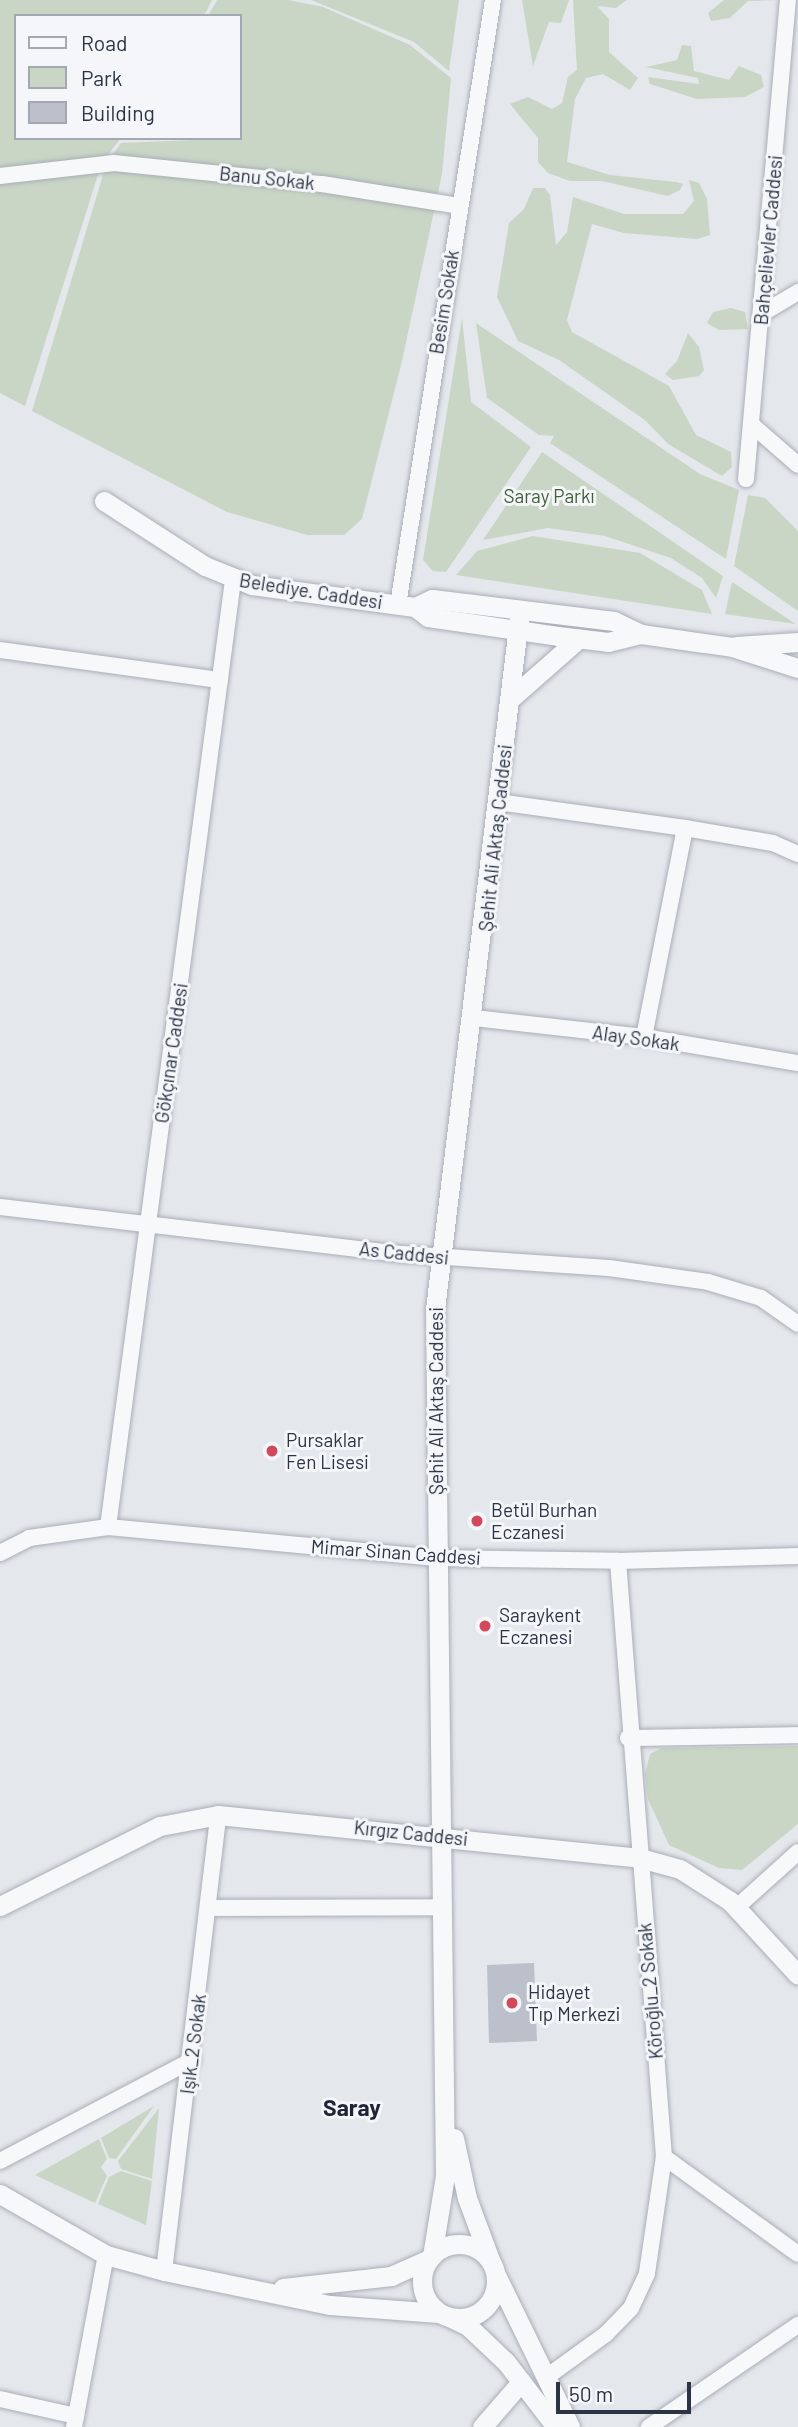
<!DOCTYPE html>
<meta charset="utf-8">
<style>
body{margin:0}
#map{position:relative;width:798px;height:2427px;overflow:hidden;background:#e4e7ec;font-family:Barlow,sans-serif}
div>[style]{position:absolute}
.green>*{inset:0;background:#c9d6c5}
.building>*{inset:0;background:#bbc0ca}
.roads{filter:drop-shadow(0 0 2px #a9aeb7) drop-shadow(0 0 2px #a9aeb7)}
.minor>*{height:16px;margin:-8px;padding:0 8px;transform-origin:8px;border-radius:8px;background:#f7f8fa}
.tertiary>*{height:19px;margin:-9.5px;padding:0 9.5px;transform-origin:9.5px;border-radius:9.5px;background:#f7f8fa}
.tertiary>.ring{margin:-9.5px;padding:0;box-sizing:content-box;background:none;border:19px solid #f7f8fa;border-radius:50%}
.dots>*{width:19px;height:19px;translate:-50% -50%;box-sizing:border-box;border:4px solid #f4f6f9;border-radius:50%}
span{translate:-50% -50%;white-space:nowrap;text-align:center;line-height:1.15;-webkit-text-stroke:6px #f4f6f9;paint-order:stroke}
.street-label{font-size:19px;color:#2b3445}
.park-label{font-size:19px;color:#3f6138}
.poi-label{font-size:19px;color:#2b3445}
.left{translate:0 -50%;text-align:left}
.quarter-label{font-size:23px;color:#1d2536;font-weight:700}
.legend{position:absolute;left:14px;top:14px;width:228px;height:126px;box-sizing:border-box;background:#f4f6f9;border:2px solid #a4a8b1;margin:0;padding:9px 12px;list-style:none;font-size:21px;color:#2b3445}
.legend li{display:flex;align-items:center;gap:14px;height:35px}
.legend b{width:35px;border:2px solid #a4a8b1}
.scale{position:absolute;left:556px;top:2382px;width:135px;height:32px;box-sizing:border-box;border:4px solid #2b3445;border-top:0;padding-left:9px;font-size:21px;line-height:24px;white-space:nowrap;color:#2b3445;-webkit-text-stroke:5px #f4f6f9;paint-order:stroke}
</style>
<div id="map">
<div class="green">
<div style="clip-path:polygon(0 0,212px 0,204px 16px,16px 16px,16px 138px,121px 138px,102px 162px,25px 406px,0 393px)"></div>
<div style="clip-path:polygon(217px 0,289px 0,323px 7px,410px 45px,451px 78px,442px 174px,402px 361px,362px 519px,344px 535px,307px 535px,227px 512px,32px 411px,106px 165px,121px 143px,240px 138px,240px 16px,208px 16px)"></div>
<div style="clip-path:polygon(311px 0,459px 0,449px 71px,414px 42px)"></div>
<div style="clip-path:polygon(522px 0,569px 0,561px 23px,549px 22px,533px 66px)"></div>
<div style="clip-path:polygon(573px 0,627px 0,616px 8px,597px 6px,609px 19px,609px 52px,638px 78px,630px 90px,603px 74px,586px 78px,575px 99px,567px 162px,610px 175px,676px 182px,683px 184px,680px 190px,668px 196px,602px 181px,570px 181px,548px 173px,538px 162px,538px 138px,510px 104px,528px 97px,552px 109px,562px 103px,568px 77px,577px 70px)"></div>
<div style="clip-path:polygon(724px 0,777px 0,748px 1px,730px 18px,711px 21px,708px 13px)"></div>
<div style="clip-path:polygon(682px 45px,691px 46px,694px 71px,729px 80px,739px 66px,761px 75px,764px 87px,745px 97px,697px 99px,650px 84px,648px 77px,699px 84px,698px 78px,646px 67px,677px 60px)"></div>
<div style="clip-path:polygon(689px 180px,699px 183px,707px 199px,710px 235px,697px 239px,624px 233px,592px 224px,567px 320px,572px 332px,669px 386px,696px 435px,731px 452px,732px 467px,722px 476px,668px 444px,646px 421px,559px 360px,518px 341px,497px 297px,509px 223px,524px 209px,533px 188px,545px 188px,550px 195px,556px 245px,567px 232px,573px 197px,624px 214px,683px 214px,694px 201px)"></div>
<div style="clip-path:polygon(731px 308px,745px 312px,748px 329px,719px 330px,707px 323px,713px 312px)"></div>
<div style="clip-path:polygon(462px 318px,471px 402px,531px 447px,446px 572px,433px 571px,423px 560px)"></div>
<div style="clip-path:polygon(476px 323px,700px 474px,739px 490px,726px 559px,550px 443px,554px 436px,539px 435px,487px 398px)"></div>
<div style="clip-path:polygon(688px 333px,699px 347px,704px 370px,699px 376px,673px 380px,665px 374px,677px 361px)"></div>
<div style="clip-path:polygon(542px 452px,723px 576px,716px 598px,702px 578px,671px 558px,605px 536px,548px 528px,483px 540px)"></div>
<div style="clip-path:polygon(748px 495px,765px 498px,798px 531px,798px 611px,734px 566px)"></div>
<div style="clip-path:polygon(533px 536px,640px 553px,702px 590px,712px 614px,456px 575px,477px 551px)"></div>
<div style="clip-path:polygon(732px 582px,796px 624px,725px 614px)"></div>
<div style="clip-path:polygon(798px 1746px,798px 1824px,742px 1870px,719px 1868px,669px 1845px,648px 1799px,645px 1774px,650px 1754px,662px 1748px)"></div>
<div style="clip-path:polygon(154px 2106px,116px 2159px,109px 2158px,101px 2138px)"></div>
<div style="clip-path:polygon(159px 2108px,152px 2179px,121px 2169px,118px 2161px)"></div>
<div style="clip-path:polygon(99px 2139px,107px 2159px,101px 2167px,107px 2176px,95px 2203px,35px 2175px)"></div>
<div style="clip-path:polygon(121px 2171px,152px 2181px,146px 2225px,98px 2204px,109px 2177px)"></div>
</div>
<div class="building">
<div style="clip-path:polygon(534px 1963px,537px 2041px,489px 2043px,487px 1965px)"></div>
</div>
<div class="roads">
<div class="minor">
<div style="left:0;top:176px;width:115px;rotate:-6.5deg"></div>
<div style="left:114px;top:163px;width:209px;rotate:5.8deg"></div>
<div style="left:322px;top:184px;width:140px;rotate:9.1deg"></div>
<div style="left:761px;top:314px;width:43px;rotate:-30.7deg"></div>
<div style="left:751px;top:424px;width:62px;rotate:41.1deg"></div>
<div style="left:746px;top:479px;width:481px;rotate:-85deg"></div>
<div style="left:398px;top:605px;width:612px;rotate:-81.08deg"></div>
<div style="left:0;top:650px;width:222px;rotate:7.8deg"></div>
<div style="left:498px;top:802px;width:189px;rotate:7.9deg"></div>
<div style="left:685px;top:828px;width:89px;rotate:9.7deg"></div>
<div style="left:773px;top:843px;width:27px;rotate:24deg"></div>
<div style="left:474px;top:1018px;width:171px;rotate:6.4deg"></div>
<div style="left:644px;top:1037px;width:156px;rotate:9.6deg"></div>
<div style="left:644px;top:1037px;width:213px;rotate:-78.9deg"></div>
<div style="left:0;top:1207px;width:406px;rotate:6.7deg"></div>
<div style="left:403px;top:1254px;width:206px;rotate:3.9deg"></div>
<div style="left:609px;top:1268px;width:100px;rotate:8deg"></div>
<div style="left:708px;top:1282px;width:55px;rotate:16.8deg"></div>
<div style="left:761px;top:1298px;width:45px;rotate:35.1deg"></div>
<div style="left:108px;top:1527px;width:955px;rotate:-82.48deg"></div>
<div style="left:0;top:1553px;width:33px;rotate:-27deg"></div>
<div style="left:29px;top:1538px;width:80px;rotate:-7.9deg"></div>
<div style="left:108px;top:1527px;width:330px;rotate:5.4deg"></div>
<div style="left:437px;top:1558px;width:181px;rotate:0.9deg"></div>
<div style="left:618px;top:1561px;width:180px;rotate:-1.6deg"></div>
<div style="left:628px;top:1738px;width:170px;rotate:-1deg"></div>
<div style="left:737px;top:1907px;width:82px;rotate:-42deg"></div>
<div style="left:208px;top:1908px;width:236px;rotate:-0.2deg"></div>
<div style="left:664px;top:2157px;width:165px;rotate:35.9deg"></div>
<div style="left:0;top:2161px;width:217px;rotate:-27.7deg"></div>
<div style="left:164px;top:2271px;width:459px;rotate:-83.2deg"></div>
<div style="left:548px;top:2376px;width:72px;rotate:-35.9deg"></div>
<div style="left:606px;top:2334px;width:36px;rotate:-46deg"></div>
<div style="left:631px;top:2308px;width:38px;rotate:-65deg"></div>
<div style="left:647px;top:2273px;width:117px;rotate:-81.7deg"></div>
<div style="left:664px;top:2157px;width:598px;rotate:-94.41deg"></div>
<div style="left:0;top:2399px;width:78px;rotate:12.6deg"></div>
<div style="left:74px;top:2427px;width:175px;rotate:-79.5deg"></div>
<div style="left:649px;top:2427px;width:181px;rotate:-34.4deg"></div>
</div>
<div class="tertiary">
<div style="left:104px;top:501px;width:120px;rotate:32.8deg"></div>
<div style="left:205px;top:566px;width:51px;rotate:22deg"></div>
<div style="left:252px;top:585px;width:164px;rotate:7.7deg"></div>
<div style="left:415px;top:607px;width:16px;rotate:38deg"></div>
<div style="left:428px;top:617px;width:131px;rotate:8.3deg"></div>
<div style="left:558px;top:636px;width:50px;rotate:6.8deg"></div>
<div style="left:608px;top:642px;width:34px;rotate:-14deg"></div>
<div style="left:415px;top:607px;width:19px;rotate:-25deg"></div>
<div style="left:432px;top:599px;width:183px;rotate:6.9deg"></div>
<div style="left:614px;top:621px;width:30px;rotate:26deg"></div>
<div style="left:641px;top:634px;width:92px;rotate:8.1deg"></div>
<div style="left:732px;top:647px;width:69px;rotate:17.7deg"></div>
<div style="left:736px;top:646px;width:62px;rotate:-3.7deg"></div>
<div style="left:510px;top:699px;width:91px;rotate:-41.4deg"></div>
<div style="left:0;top:1906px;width:179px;rotate:-26.6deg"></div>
<div style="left:160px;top:1826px;width:59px;rotate:-10.7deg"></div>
<div style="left:218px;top:1815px;width:424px;rotate:5.8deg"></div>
<div style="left:640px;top:1858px;width:41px;rotate:15.4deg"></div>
<div style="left:680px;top:1869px;width:59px;rotate:32.6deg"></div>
<div style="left:730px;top:1901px;width:100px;rotate:47.4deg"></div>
<div style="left:454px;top:2138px;width:61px;rotate:77.8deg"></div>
<div style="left:467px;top:2198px;width:66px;rotate:69.6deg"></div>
<div style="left:0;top:2194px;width:122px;rotate:29.9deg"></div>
<div style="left:106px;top:2255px;width:60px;rotate:15.4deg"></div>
<div style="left:164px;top:2271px;width:169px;rotate:11.6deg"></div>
<div style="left:330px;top:2305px;width:109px;rotate:4.2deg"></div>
<div class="ring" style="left:422px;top:2244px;width:55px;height:55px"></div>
<div style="left:432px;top:2256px;width:81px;rotate:-80.8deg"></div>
<div style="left:445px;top:2176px;width:867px;rotate:-90.66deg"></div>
<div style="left:435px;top:1309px;width:704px;rotate:-83.07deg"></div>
<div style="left:497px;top:2277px;width:167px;rotate:64deg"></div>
<div style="left:283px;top:2288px;width:109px;rotate:-6.3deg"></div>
<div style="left:391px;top:2276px;width:42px;rotate:-24.1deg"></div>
<div style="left:451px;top:2318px;width:19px;rotate:25deg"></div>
<div style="left:468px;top:2326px;width:52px;rotate:43.5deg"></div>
<div style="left:506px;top:2362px;width:82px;rotate:52.4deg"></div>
<div style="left:482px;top:2427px;width:60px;rotate:-49.1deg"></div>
</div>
</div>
<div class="dots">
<div style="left:272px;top:1451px;background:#d1495b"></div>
<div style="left:477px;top:1521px;background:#d1495b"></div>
<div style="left:485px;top:1626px;background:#d1495b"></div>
<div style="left:512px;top:2003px;background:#d1495b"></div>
</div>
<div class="street-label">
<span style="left:267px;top:178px;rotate:6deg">Banu Sokak</span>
<span style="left:768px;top:240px;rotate:-85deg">Bahçelievler Caddesi</span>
<span style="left:444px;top:302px;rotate:-81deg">Besim Sokak</span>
<span style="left:311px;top:591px;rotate:9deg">Belediye. Caddesi</span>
<span style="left:495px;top:838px;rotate:-84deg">Şehit Ali Aktaş Caddesi</span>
<span style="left:636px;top:1038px;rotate:8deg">Alay Sokak</span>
<span style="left:171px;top:1053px;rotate:-82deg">Gökçınar Caddesi</span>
<span style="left:404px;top:1253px;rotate:6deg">As Caddesi</span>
<span style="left:436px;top:1401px;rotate:-90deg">Şehit Ali Aktaş Caddesi</span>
<span style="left:396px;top:1552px;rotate:4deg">Mimar Sinan Caddesi</span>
<span style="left:411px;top:1833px;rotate:6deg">Kırgız Caddesi</span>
<span style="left:650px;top:1991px;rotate:-95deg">Köroğlu_2 Sokak</span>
<span style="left:193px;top:2044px;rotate:-83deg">Işık_2 Sokak</span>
</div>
<div class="park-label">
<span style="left:549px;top:496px">Saray Parkı</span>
</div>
<div class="poi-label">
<span class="left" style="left:286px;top:1451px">Pursaklar<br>Fen Lisesi</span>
<span class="left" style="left:491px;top:1521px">Betül Burhan<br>Eczanesi</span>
<span class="left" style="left:499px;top:1626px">Saraykent<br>Eczanesi</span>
<span class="left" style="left:528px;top:2003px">Hidayet<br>Tıp Merkezi</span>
</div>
<div class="quarter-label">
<span style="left:352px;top:2107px">Saray</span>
</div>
<ul class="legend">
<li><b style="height:9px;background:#f7f8fa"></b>Road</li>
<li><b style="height:19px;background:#c9d6c5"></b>Park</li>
<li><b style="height:19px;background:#bbc0ca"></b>Building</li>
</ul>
<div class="scale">50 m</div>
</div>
